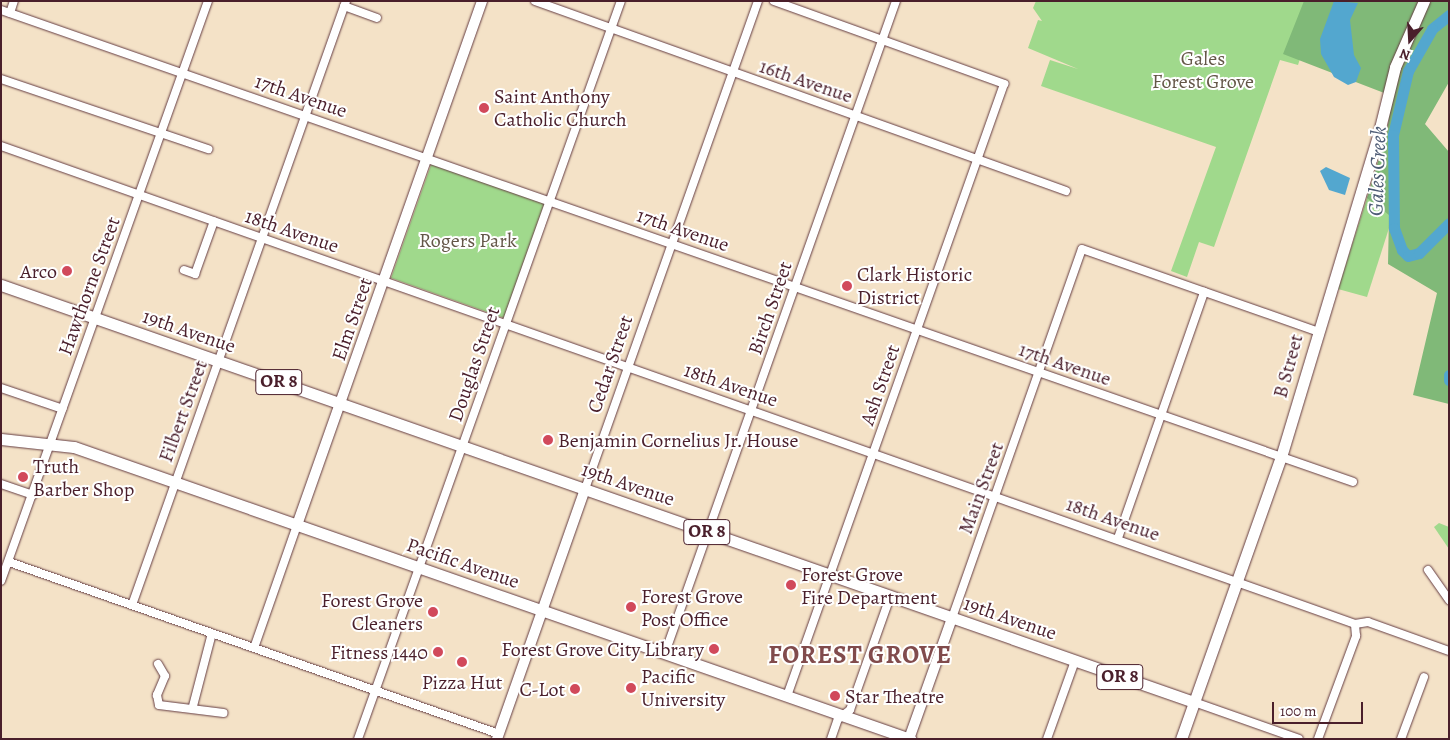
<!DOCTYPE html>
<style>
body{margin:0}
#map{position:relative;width:1450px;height:740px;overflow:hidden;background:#f4e2c7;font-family:Alegreya,serif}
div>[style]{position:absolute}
.green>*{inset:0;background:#a0d98c}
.forest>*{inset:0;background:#80b978}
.water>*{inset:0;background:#53a7cf}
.river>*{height:11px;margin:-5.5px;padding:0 5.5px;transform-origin:5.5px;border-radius:5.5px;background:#53a7cf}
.roads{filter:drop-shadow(0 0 1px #643c42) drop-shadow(0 0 1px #643c42)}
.street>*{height:8px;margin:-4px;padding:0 4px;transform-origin:4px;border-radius:4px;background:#fff}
.secondary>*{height:10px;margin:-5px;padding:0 5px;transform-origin:5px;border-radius:5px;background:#fff}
.primary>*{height:11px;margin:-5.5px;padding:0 5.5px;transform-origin:5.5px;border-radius:5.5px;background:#fff}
.dots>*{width:14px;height:14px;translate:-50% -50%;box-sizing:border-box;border:2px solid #fff;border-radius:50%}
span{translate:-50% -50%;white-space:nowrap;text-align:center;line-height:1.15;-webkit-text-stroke:4px #fff;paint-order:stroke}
.shield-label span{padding:1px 4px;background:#fff;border:1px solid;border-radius:4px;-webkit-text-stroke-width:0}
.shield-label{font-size:19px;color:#4a1f2b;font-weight:700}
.park-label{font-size:20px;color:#645748}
.street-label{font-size:20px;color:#4a1f2b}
.poi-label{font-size:20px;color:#4a1f2b}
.left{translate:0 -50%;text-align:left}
.right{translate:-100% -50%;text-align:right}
.water-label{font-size:21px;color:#4e5c75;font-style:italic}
.district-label{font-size:25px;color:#814b4c;font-weight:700;letter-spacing:1px}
.frame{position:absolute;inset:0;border:2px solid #4a1f2b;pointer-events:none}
.north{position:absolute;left:1385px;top:15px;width:50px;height:50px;-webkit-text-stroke:4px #fff;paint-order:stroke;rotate:199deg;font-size:14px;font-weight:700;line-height:20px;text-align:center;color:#4a1f2b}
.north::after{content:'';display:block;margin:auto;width:18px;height:22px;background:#4a1f2b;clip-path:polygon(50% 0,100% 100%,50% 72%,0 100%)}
.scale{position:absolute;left:1272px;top:702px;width:91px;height:22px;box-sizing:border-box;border:2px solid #4a1f2b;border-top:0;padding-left:6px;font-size:15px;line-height:18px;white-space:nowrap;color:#4a1f2b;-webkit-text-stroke:4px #fff;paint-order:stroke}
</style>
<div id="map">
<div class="green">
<div style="clip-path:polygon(1036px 1px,1413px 1px,1308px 34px,1298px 65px,1280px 60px,1214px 247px,1199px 242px,1187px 277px,1171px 271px,1216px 147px,1041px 86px,1050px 60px,1078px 69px,1028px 48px,1038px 20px,1042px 21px,1033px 8px)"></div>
<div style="clip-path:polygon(1449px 1px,1398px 200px,1367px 297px,1338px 289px,1367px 198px)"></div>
<div style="clip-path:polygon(432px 162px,545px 202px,504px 318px,391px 278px)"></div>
<div style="clip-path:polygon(1439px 523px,1449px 527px,1449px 549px,1434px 527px)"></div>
</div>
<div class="forest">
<div style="clip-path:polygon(1304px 1px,1449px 1px,1449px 82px,1425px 124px,1449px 152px,1449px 404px,1413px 395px,1437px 293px,1388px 264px,1389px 215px,1367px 198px,1387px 132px,1392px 96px,1283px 54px)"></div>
</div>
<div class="water">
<div style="clip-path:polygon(1334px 1px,1358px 3px,1350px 20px,1354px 55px,1361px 68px,1356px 82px,1348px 85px,1334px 77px,1321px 54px,1320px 39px)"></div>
<div style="clip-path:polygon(1326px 167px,1350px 178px,1345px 195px,1329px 190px,1320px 171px)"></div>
</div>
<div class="river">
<div style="left:1449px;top:15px;width:22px;rotate:141deg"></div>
<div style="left:1432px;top:29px;width:48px;rotate:119.7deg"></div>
<div style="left:1408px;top:71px;width:66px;rotate:103.2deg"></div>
<div style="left:1393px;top:135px;width:93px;rotate:89.4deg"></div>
<div style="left:1394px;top:228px;width:23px;rotate:70deg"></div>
<div style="left:1402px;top:250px;width:8px;rotate:45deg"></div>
<div style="left:1408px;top:256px;width:11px;rotate:-15deg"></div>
<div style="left:1419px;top:253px;width:42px;rotate:-45deg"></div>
<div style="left:1449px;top:375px;width:5px;rotate:90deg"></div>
</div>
<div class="roads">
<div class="street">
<div style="left:535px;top:1px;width:564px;rotate:19.69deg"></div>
<div style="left:774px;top:1px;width:245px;rotate:19.8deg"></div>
<div style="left:1004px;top:84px;width:649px;rotate:109.52deg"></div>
<div style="left:344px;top:6px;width:35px;rotate:20deg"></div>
<div style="left:1px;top:10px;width:1432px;rotate:19.24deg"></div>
<div style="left:10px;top:13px;width:13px;rotate:-72deg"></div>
<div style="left:1px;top:79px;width:219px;rotate:18.7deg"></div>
<div style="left:1px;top:146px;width:1436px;rotate:19.44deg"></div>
<div style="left:184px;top:270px;width:12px;rotate:20deg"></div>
<div style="left:195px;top:274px;width:56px;rotate:-70.3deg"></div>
<div style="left:1px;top:388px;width:65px;rotate:18.7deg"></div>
<div style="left:1px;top:484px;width:34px;rotate:19deg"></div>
<div style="left:585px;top:489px;width:518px;rotate:-70.48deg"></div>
<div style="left:1118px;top:538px;width:261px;rotate:-70.7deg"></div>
<div style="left:9px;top:562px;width:519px;rotate:19.34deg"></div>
<div style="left:1428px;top:570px;width:37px;rotate:55deg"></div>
<div style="left:1px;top:581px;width:616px;rotate:-70.36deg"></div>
<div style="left:132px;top:605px;width:641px;rotate:-70.49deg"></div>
<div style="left:952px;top:618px;width:391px;rotate:-70.6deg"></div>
<div style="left:1082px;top:249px;width:248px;rotate:19.3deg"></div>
<div style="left:1355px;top:624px;width:13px;rotate:-9deg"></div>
<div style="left:1368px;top:622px;width:86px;rotate:19.7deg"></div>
<div style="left:254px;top:648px;width:130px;rotate:-70.7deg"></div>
<div style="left:665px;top:653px;width:692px;rotate:-70.49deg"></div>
<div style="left:158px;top:664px;width:14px;rotate:60deg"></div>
<div style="left:165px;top:676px;width:21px;rotate:113deg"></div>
<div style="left:157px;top:695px;width:10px;rotate:79deg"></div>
<div style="left:159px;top:705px;width:65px;rotate:7deg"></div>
<div style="left:1194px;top:702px;width:111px;rotate:19.4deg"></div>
<div style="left:193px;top:706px;width:75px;rotate:-75.4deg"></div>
<div style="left:358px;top:739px;width:783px;rotate:-70.39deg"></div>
<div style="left:831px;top:739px;width:21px;rotate:-71deg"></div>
<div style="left:838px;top:719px;width:15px;rotate:-37deg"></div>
<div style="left:850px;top:710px;width:120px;rotate:-70.5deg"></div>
<div style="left:1047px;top:739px;width:83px;rotate:-70.3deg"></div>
<div style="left:1318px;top:739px;width:110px;rotate:-69.7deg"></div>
<div style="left:1356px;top:636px;width:12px;rotate:-95deg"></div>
<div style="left:1401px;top:739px;width:66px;rotate:-69.6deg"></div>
</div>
<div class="secondary">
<div style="left:297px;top:525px;width:556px;rotate:-70.55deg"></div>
<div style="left:497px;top:739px;width:265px;rotate:-70.6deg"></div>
<div style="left:909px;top:739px;width:128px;rotate:-70.4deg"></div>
</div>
<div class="primary">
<div style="left:1px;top:285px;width:1264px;rotate:19.27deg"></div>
<div style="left:1px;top:439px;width:73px;rotate:6.3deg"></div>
<div style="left:74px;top:447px;width:886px;rotate:19.25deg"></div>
<div style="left:1181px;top:739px;width:299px;rotate:-70.5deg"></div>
<div style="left:1281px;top:457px;width:331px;rotate:-73.2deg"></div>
<div style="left:1377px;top:140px;width:75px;rotate:-76.1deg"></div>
<div style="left:1395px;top:67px;width:72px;rotate:-66.3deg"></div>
</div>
</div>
<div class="dots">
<div style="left:484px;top:108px;background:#d1495b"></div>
<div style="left:67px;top:271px;background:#d1495b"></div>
<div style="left:847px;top:286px;background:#d1495b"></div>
<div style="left:548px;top:440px;background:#d1495b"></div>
<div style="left:23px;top:477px;background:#d1495b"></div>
<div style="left:791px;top:585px;background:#d1495b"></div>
<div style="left:631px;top:607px;background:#d1495b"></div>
<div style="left:433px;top:612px;background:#d1495b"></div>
<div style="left:714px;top:649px;background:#d1495b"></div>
<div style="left:438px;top:652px;background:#d1495b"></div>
<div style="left:462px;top:662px;background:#d1495b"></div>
<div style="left:631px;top:688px;background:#d1495b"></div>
<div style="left:575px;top:689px;background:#d1495b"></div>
<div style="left:835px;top:696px;background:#d1495b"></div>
</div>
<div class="shield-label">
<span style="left:279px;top:382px">OR 8</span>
<span style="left:707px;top:532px">OR 8</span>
<span style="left:1120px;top:677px">OR 8</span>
</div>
<div class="park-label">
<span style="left:1203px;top:70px">Gales<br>Forest Grove</span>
<span style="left:468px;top:240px">Rogers Park</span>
</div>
<div class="street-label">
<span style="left:806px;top:81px;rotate:19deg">16th Avenue</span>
<span style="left:301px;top:96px;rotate:19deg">17th Avenue</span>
<span style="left:683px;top:230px;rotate:19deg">17th Avenue</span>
<span style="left:292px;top:231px;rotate:19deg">18th Avenue</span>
<span style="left:89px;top:286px;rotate:-70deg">Hawthorne Street</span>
<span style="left:770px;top:308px;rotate:-71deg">Birch Street</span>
<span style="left:352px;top:319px;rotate:-71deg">Elm Street</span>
<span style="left:189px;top:331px;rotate:19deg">19th Avenue</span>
<span style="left:474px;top:364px;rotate:-71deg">Douglas Street</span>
<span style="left:610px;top:364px;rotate:-71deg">Cedar Street</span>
<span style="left:1065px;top:364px;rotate:19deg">17th Avenue</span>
<span style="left:1288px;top:366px;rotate:-75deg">B Street</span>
<span style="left:731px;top:385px;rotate:19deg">18th Avenue</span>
<span style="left:880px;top:385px;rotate:-71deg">Ash Street</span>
<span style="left:183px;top:411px;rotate:-70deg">Filbert Street</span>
<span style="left:628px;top:484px;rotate:19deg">19th Avenue</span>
<span style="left:981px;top:488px;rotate:-70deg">Main Street</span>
<span style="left:1113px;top:519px;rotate:19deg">18th Avenue</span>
<span style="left:463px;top:563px;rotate:19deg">Pacific Avenue</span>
<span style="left:1010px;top:618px;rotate:19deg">19th Avenue</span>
</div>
<div class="poi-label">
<span class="left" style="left:494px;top:108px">Saint Anthony<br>Catholic Church</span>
<span class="right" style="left:57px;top:271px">Arco</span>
<span class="left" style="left:857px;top:286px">Clark Historic<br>District</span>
<span class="left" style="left:558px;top:440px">Benjamin Cornelius Jr. House</span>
<span class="left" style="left:33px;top:478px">Truth<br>Barber Shop</span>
<span class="left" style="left:801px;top:586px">Forest Grove<br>Fire Department</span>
<span class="left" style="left:641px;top:608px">Forest Grove<br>Post Office</span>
<span class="right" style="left:423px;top:612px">Forest Grove<br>Cleaners</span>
<span class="right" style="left:704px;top:649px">Forest Grove City Library</span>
<span class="right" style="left:428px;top:652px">Fitness 1440</span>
<span class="left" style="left:641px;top:688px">Pacific<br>University</span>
<span style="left:462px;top:682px">Pizza Hut</span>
<span class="right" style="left:565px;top:689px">C-Lot</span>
<span class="left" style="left:845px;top:696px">Star Theatre</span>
</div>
<div class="water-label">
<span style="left:1377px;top:171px;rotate:-88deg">Gales Creek</span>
</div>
<div class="district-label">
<span style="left:860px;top:655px">FOREST GROVE</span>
</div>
<div class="frame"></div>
<div class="north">N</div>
<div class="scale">100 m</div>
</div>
